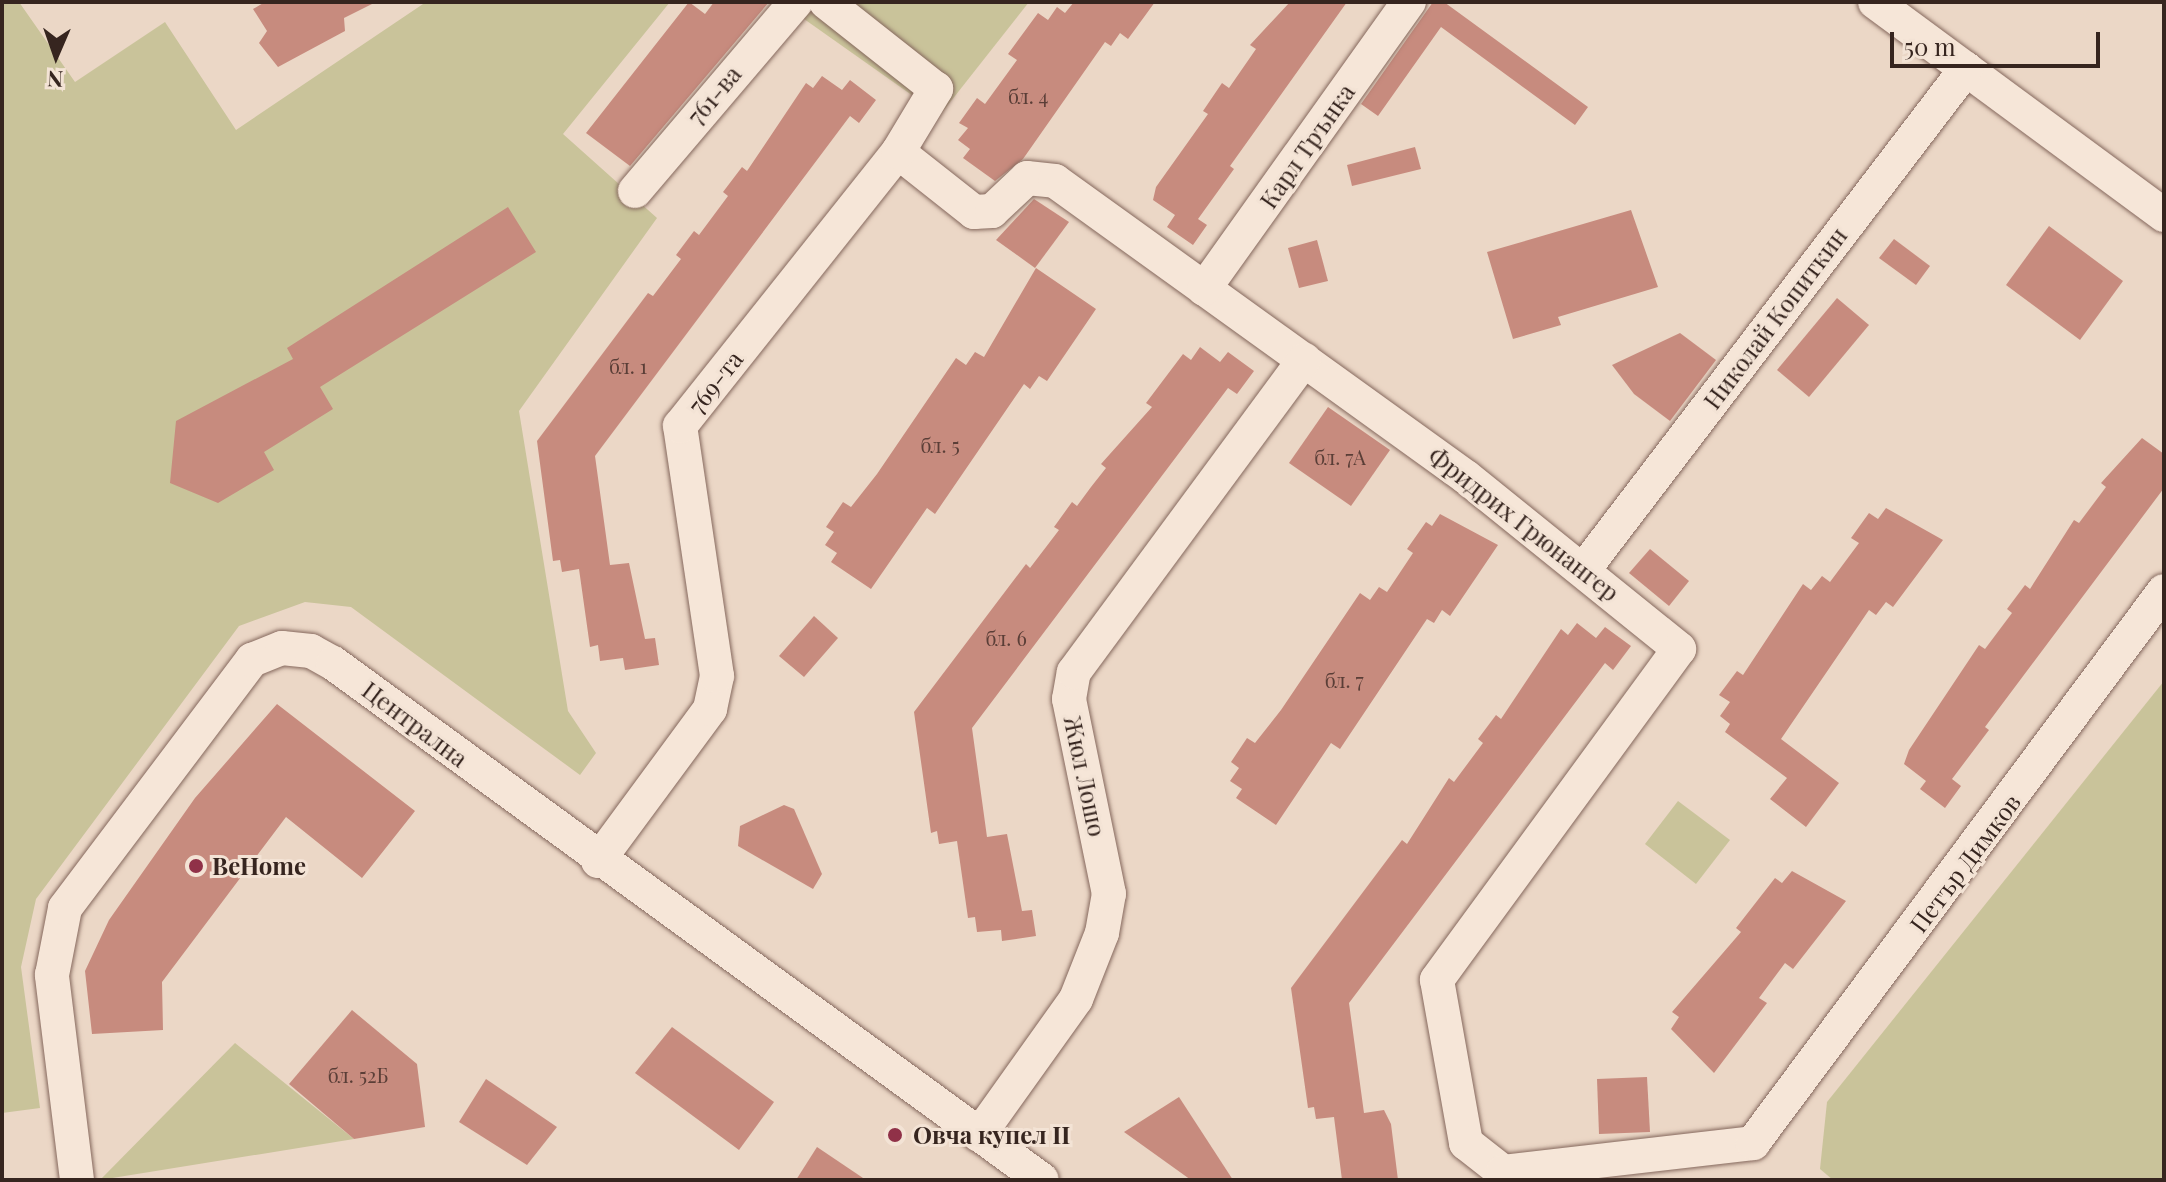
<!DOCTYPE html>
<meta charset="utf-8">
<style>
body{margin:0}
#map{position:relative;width:2166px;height:1182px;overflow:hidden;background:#ebd7c6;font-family:"Playfair Display",serif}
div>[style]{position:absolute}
.green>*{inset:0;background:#c9c39a}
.building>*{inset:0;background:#c78b7e}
.roads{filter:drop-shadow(0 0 2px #85685d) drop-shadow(0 0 2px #85685d)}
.street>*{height:34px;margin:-17px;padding:0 17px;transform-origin:17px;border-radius:17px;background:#f6e6d8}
.dots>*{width:22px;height:22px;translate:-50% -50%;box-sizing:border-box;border:4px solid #f3e3d5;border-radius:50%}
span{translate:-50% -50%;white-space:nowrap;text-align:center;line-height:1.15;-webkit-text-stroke:6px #f3e3d5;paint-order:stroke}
.number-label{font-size:20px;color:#5a3e37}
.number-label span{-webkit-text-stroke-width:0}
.street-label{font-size:24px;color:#36251f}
.poi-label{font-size:24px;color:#36251f;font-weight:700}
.left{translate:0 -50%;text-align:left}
.frame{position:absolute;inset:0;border:4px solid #36251f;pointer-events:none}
.north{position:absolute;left:16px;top:16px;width:80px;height:80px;-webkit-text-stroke:6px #f3e3d5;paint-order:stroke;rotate:182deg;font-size:22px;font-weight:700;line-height:32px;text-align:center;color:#36251f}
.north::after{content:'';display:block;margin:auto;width:28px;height:36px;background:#36251f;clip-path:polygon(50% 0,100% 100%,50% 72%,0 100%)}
.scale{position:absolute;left:1890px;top:32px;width:210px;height:36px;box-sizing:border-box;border:4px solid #36251f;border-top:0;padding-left:10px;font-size:24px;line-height:28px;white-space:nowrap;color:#36251f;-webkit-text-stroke:6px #f3e3d5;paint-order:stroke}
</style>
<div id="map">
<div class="green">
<div style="clip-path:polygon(2px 2px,19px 2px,75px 82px,165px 22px,236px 130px,426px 2px,670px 2px,563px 134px,657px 218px,519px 411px,568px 711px,596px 753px,580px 775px,351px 607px,305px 602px,239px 626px,36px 899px,21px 967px,40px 1108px,2px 1113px)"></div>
<div style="clip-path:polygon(780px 2px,1029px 2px,940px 115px)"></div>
<div style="clip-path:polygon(2164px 681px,2164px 1180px,1833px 1180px,1820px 1169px,1827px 1102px)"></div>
<div style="clip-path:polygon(1678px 801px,1730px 840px,1696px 884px,1645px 844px)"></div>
<div style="clip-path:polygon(235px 1043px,354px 1139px,100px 1180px)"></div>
</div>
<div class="building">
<div style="clip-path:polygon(265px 2px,376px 2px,344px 18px,345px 31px,278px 67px,259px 43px,267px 31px,253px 9px)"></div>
<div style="clip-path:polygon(689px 2px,705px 14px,714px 2px,769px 2px,630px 166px,586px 133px)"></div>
<div style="clip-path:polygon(1074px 2px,1155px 2px,1128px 39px,1120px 33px,1111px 46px,1105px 42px,1023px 159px,995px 181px,963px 158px,970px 149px,958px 140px,968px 128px,959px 123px,977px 98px,985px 104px,1017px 60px,1008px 54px,1038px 13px,1048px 20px,1057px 7px,1065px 13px)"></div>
<div style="clip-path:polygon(1290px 2px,1347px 2px,1230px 166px,1234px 169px,1198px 219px,1207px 225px,1193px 245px,1167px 227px,1175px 215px,1153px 200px,1156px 187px,1208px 114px,1203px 111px,1222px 83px,1229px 88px,1256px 49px,1250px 45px)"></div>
<div style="clip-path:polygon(1433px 2px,1444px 2px,1588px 107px,1575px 125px,1441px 27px,1378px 116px,1361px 104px)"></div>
<div style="clip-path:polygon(822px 76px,842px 90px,850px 80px,876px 100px,859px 123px,850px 116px,595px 456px,610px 565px,629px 563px,645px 639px,655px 638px,659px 665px,625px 670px,623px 658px,600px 661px,598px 645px,590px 647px,579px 569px,562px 572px,560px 560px,553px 561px,537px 441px,648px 293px,653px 296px,681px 259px,676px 255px,694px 231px,699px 235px,728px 196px,723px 192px,742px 167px,747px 171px,806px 83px,813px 88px)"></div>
<div style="clip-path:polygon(1415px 147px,1421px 169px,1352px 186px,1347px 165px)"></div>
<div style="clip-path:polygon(1034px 199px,1069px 222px,1035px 268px,996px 240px)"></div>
<div style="clip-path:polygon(508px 207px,536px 252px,320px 387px,333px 409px,264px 452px,274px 470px,218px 503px,170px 483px,176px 421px,293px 359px,287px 348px)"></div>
<div style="clip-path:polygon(1631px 210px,1658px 287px,1558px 317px,1561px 325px,1513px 339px,1487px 252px)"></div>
<div style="clip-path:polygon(2049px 226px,2123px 281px,2080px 340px,2006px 285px)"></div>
<div style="clip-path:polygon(1894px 239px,1930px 266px,1916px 285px,1879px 258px)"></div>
<div style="clip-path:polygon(1317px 240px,1328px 281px,1299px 288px,1288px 248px)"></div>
<div style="clip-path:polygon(1036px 268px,1096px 309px,1047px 381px,1039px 376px,1030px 389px,1024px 384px,935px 514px,927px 508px,871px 589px,831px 562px,837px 553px,825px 545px,834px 532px,826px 527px,843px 502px,851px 507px,877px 474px,956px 358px,966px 365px,975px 352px,984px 357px)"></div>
<div style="clip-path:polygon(1837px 298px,1869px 325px,1809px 397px,1777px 370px)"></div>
<div style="clip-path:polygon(1680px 333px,1716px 360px,1670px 421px,1634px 394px,1612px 365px)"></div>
<div style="clip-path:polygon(1200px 347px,1220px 362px,1228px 352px,1254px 371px,1237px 394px,1228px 388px,972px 728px,987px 837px,1007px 834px,1022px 911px,1032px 910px,1036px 936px,1002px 941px,1001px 930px,977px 932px,975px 917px,968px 918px,957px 841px,939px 844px,937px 831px,931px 833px,914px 712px,1026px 564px,1030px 568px,1059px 530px,1054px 527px,1072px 502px,1077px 506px,1091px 487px,1106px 468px,1101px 464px,1152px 407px,1146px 403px,1183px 354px,1191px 360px)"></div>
<div style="clip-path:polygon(1328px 407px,1390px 450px,1351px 506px,1289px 463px)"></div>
<div style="clip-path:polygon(2142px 438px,2164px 454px,2164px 488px,1985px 727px,1989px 730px,1952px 779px,1961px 786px,1945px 808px,1920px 789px,1926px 781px,1904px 764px,1909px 750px,1979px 645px,1985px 649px,2012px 613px,2007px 609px,2025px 585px,2030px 589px,2074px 520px,2079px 523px,2106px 487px,2101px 483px)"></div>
<div style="clip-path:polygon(1886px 508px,1943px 540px,1893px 607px,1886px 602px,1876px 615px,1869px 610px,1781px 739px,1839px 783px,1806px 827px,1770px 799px,1787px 778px,1725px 732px,1730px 724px,1720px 716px,1730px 702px,1719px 695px,1737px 671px,1743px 675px,1803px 584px,1811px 590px,1822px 576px,1830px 582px,1859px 543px,1851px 538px,1869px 513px,1878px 519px)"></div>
<div style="clip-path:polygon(1440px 514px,1498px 545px,1450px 616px,1442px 610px,1434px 623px,1427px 619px,1340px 749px,1331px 743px,1276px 825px,1236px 798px,1242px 789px,1230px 781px,1239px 768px,1231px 762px,1247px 738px,1255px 743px,1281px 710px,1360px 593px,1370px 600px,1379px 587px,1387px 592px,1413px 553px,1407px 549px,1426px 522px,1432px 526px)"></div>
<div style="clip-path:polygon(1650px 549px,1689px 581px,1669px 606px,1629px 573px)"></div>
<div style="clip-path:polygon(814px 616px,838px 638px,804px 677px,779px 656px)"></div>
<div style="clip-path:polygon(1577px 623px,1596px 638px,1605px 627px,1631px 646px,1613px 670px,1605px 663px,1349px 1003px,1364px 1113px,1384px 1110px,1391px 1124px,1398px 1180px,1342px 1180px,1334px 1117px,1316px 1119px,1314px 1107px,1308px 1108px,1291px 988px,1402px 840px,1407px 844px,1449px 778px,1454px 782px,1483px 743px,1478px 739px,1496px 715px,1501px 719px,1561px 629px,1568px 635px)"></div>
<div style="clip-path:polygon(277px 704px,415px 811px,362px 878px,286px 817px,162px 982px,163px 1030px,92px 1034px,85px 971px,109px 920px,195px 798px)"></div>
<div style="clip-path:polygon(784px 805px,794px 809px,822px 874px,813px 889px,738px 846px,740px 826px)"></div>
<div style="clip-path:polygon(1792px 871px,1846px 901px,1793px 969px,1785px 963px,1759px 998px,1767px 1003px,1714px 1073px,1671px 1029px,1679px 1017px,1672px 1012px,1741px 932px,1736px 928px,1775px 878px,1782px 883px)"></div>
<div style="clip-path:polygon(352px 1010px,417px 1064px,425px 1127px,354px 1139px,289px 1084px)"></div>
<div style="clip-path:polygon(672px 1027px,774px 1102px,739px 1150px,635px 1073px)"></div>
<div style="clip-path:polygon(1647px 1077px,1650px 1132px,1599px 1134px,1597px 1079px)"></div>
<div style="clip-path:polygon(486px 1079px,557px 1127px,527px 1165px,459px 1122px)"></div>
<div style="clip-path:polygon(1179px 1097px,1233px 1180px,1191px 1180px,1124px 1132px)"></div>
<div style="clip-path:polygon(817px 1147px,866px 1180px,796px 1180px)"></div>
</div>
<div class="roads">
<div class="street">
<div style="left:1875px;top:2px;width:359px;rotate:36.4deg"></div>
<div style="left:898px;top:152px;width:97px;rotate:38.3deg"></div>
<div style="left:974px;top:212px;width:18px;rotate:-3deg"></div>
<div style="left:992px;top:211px;width:48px;rotate:-43.3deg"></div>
<div style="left:1027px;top:178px;width:28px;rotate:6deg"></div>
<div style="left:1055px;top:181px;width:506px;rotate:35.76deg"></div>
<div style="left:1466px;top:477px;width:274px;rotate:38.9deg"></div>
<div style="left:1679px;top:649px;width:410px;rotate:126.2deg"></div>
<div style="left:1437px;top:980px;width:166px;rotate:79.9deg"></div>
<div style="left:1466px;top:1143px;width:47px;rotate:38.1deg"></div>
<div style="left:1503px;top:1172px;width:252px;rotate:-6.6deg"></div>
<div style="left:1753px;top:1143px;width:688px;rotate:-53.33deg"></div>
<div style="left:635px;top:191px;width:248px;rotate:-49.6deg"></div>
<div style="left:1204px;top:289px;width:353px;rotate:-54.5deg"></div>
<div style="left:1585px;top:568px;width:628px;rotate:-52.64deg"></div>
<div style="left:598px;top:861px;width:189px;rotate:-53.6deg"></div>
<div style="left:710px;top:709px;width:34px;rotate:-78deg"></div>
<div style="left:717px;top:676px;width:253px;rotate:-98.4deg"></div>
<div style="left:680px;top:426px;width:350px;rotate:-51.5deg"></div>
<div style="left:898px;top:152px;width:74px;rotate:-58.9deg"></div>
<div style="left:936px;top:89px;width:140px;rotate:-141.7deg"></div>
<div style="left:979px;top:1135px;width:167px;rotate:-54.5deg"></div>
<div style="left:1076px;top:999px;width:71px;rotate:-68.5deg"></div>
<div style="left:1102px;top:933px;width:40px;rotate:-80deg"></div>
<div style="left:1109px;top:894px;width:199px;rotate:-101.6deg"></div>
<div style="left:1069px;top:699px;width:27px;rotate:-80deg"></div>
<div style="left:1074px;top:672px;width:388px;rotate:-53.6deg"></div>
<div style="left:77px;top:1180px;width:207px;rotate:-97deg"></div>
<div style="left:52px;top:975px;width:68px;rotate:-79deg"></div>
<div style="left:65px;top:908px;width:311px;rotate:-53deg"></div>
<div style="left:252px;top:660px;width:32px;rotate:-22deg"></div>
<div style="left:282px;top:648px;width:29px;rotate:6deg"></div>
<div style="left:311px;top:651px;width:25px;rotate:29deg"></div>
<div style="left:333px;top:663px;width:877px;rotate:36.1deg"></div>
</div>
</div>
<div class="dots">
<div style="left:196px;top:866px;background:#903148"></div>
<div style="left:895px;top:1135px;background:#903148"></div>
</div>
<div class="number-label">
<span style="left:1028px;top:95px">бл. 4</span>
<span style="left:628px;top:365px">бл. 1</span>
<span style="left:940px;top:444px">бл. 5</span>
<span style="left:1340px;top:456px">бл. 7А</span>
<span style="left:1006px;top:637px">бл. 6</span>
<span style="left:1344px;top:679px">бл. 7</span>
<span style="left:358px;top:1074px">бл. 52Б</span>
</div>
<div class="street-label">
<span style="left:714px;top:95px;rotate:-50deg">761-ва</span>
<span style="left:1307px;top:146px;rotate:-55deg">Карл Трънка</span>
<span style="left:1775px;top:318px;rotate:-53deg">Николай Копиткин</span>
<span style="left:715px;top:382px;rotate:-52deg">769-та</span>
<span style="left:1524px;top:524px;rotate:38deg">Фридрих Грюнангер</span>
<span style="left:415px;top:724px;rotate:37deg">Централна</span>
<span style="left:1085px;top:776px;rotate:78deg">Жюл Лошо</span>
<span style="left:1965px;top:863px;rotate:-53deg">Петър Димков</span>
</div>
<div class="poi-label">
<span class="left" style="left:212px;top:866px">BeHome</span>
<span class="left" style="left:913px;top:1135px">Овча купел II</span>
</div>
<div class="frame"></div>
<div class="north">N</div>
<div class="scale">50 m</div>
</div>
